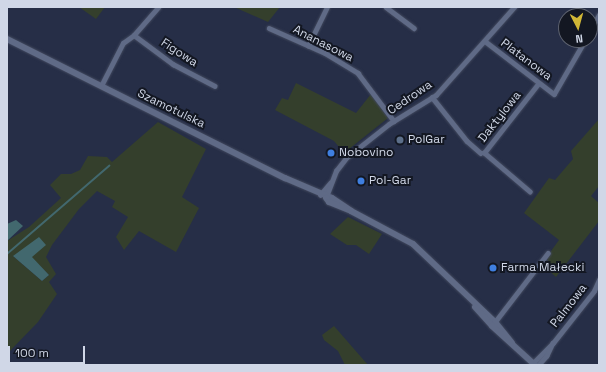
<!DOCTYPE html>
<meta charset="utf-8">
<style>
body{margin:0}
#map{position:relative;width:606px;height:372px;overflow:hidden;background:#262e47;font-family:"Space Grotesk",sans-serif}
div>[style]{position:absolute}
.green>*{inset:0;background:#343f2c}
.water>*{inset:0;background:#42686e}
.stream>*{height:1.5px;margin:-0.75px;padding:0 0.75px;transform-origin:0.75px;border-radius:0.75px;background:#42686e}
.roads{filter:drop-shadow(0 0 1px #41485d) drop-shadow(0 0 1px #41485d)}
.street>*{height:4.5px;margin:-2.25px;padding:0 2.25px;transform-origin:2.25px;border-radius:2.25px;background:#5f6a86}
.secondary>*{height:6px;margin:-3px;padding:0 3px;transform-origin:3px;border-radius:3px;background:#5f6a86}
.dots>*{width:11px;height:11px;translate:-50% -50%;box-sizing:border-box;border:2px solid #131722;border-radius:50%}
span{translate:-50% -50%;white-space:nowrap;text-align:center;line-height:1.15;-webkit-text-stroke:4px #131722;paint-order:stroke}
.street-label{font-size:12px;color:#d0d7e7}
.poi-label{font-size:12px;color:#d0d7e7}
.left{translate:0 -50%;text-align:left}
.frame{position:absolute;inset:0;border:8px solid #d0d7e7;pointer-events:none}
.north{position:absolute;left:558px;top:8px;width:40px;height:40px;box-sizing:border-box;background:#131722;border:1px solid #5f6471;border-radius:50%;rotate:174deg;font-size:11px;font-weight:700;line-height:16px;text-align:center;color:#d0d7e7}
.north::after{content:'';display:block;margin:auto;width:14px;height:18px;background:#d1b736;clip-path:polygon(50% 0,100% 100%,50% 72%,0 100%)}
.scale{position:absolute;left:8px;top:346px;width:77px;height:18px;box-sizing:border-box;border:2px solid #d0d7e7;border-top:0;padding-left:5px;font-size:12px;line-height:14px;white-space:nowrap;color:#d0d7e7;-webkit-text-stroke:3px #131722;paint-order:stroke}
</style>
<div id="map">
<div class="green">
<div style="clip-path:polygon(79px 7px,105px 7px,96px 19px)"></div>
<div style="clip-path:polygon(234px 7px,280px 7px,268px 22px)"></div>
<div style="clip-path:polygon(296px 83px,356px 113px,371px 94px,388px 118px,344px 153px,334px 141px,275px 110px,282px 98px,288px 100px)"></div>
<div style="clip-path:polygon(599px 119px,599px 186px,591px 196px,599px 203px,599px 221px,556px 277px,548px 270px,549px 262px,546px 258px,559px 240px,524px 213px,549px 178px,555px 180px,573px 159px,571px 151px)"></div>
<div style="clip-path:polygon(evenodd,158px 122px,206px 149px,182px 197px,199px 208px,176px 252px,139px 231px,124px 250px,116px 237px,128px 217px,112px 207px,115px 201px,97px 191px,79px 209px,52px 245px,46px 257px,56px 274px,49px 282px,57px 294px,38px 322px,7px 354px,7px 241px,29px 227px,61px 198px,50px 185px,61px 174px,71px 174px,80px 170px,88px 156px,107px 157px,112px 162px,158px 122px,13px 256px,31px 257px,49px 275px,42px 281px,13px 256px)"></div>
<div style="clip-path:polygon(348px 217px,382px 234px,369px 254px,356px 245px,347px 245px,330px 234px)"></div>
<div style="clip-path:polygon(334px 326px,368px 365px,345px 365px,338px 351px,324px 340px,322px 335px)"></div>
</div>
<div class="water">
<div style="clip-path:polygon(16px 220px,23px 226px,7px 241px,7px 224px)"></div>
<div style="clip-path:polygon(39px 237px,46px 245px,32px 257px,49px 275px,42px 281px,13px 256px)"></div>
</div>
<div class="stream">
<div style="left:7px;top:254px;width:135px;rotate:-40.8deg"></div>
</div>
<div class="roads">
<div class="street">
<div style="left:386px;top:7px;width:35px;rotate:37deg"></div>
<div style="left:269px;top:28px;width:61px;rotate:24.1deg"></div>
<div style="left:325px;top:53px;width:39px;rotate:31deg"></div>
<div style="left:358px;top:73px;width:60px;rotate:53.1deg"></div>
<div style="left:590px;top:31px;width:18px;rotate:-61deg"></div>
<div style="left:134px;top:35px;width:49px;rotate:36.6deg"></div>
<div style="left:173px;top:64px;width:47px;rotate:27.6deg"></div>
<div style="left:485px;top:41px;width:87px;rotate:37.5deg"></div>
<div style="left:554px;top:94px;width:62px;rotate:-60.1deg"></div>
<div style="left:308px;top:46px;width:43px;rotate:-64deg"></div>
<div style="left:101px;top:86px;width:48px;rotate:-62.9deg"></div>
<div style="left:123px;top:43px;width:14px;rotate:-36deg"></div>
<div style="left:134px;top:35px;width:37px;rotate:-49deg"></div>
<div style="left:432px;top:97px;width:56px;rotate:51.5deg"></div>
<div style="left:467px;top:141px;width:18px;rotate:41deg"></div>
<div style="left:481px;top:153px;width:3px"></div>
<div style="left:530px;top:192px;width:60px;rotate:-139.7deg"></div>
<div style="left:484px;top:153px;width:88px;rotate:-52deg"></div>
<div style="left:320px;top:195px;width:16px;rotate:-50deg"></div>
<div style="left:326px;top:197px;width:28px;rotate:-69deg"></div>
<div style="left:336px;top:171px;width:18px;rotate:-52deg"></div>
<div style="left:347px;top:157px;width:53px;rotate:-38.2deg"></div>
<div style="left:389px;top:124px;width:55px;rotate:-31.7deg"></div>
<div style="left:436px;top:95px;width:118px;rotate:-48.4deg"></div>
<div style="left:494px;top:323px;width:88px;rotate:-52.4deg"></div>
<div style="left:553px;top:343px;width:66px;rotate:-51.7deg"></div>
<div style="left:594px;top:291px;width:12px;rotate:-66deg"></div>
<div style="left:533px;top:363px;width:28px;rotate:-45deg"></div>
<div style="left:553px;top:343px;width:14px;rotate:115deg"></div>
<div style="left:547px;top:356px;width:12px;rotate:132deg"></div>
</div>
<div class="secondary">
<div style="left:7px;top:39px;width:311px;rotate:26.6deg"></div>
<div style="left:285px;top:178px;width:51px;rotate:23.1deg"></div>
<div style="left:332px;top:198px;width:23px;rotate:34deg"></div>
<div style="left:326px;top:198px;width:5px;rotate:53deg"></div>
<div style="left:329px;top:202px;width:24px;rotate:22deg"></div>
<div style="left:351px;top:211px;width:70px;rotate:28deg"></div>
<div style="left:413px;top:244px;width:113px;rotate:43.6deg"></div>
<div style="left:495px;top:322px;width:27px;rotate:51deg"></div>
<div style="left:475px;top:307px;width:25px;rotate:48deg"></div>
<div style="left:492px;top:326px;width:58px;rotate:42.2deg"></div>
</div>
</div>
<div class="dots">
<div style="left:400px;top:140px;background:#5c6f8a"></div>
<div style="left:331px;top:153px;background:#3f7fe0"></div>
<div style="left:361px;top:181px;background:#3f7fe0"></div>
<div style="left:493px;top:268px;background:#3f7fe0"></div>
</div>
<div class="street-label">
<span style="left:323px;top:44px;rotate:27deg">Ananasowa</span>
<span style="left:179px;top:53px;rotate:33deg">Figowa</span>
<span style="left:526px;top:60px;rotate:37deg">Platanowa</span>
<span style="left:410px;top:98px;rotate:-34deg">Cedrowa</span>
<span style="left:171px;top:109px;rotate:26deg">Szamotulska</span>
<span style="left:500px;top:117px;rotate:-52deg">Daktylowa</span>
<span style="left:569px;top:306px;rotate:-52deg">Palmowa</span>
</div>
<div class="poi-label">
<span class="left" style="left:408px;top:140px">PolGar</span>
<span class="left" style="left:339px;top:153px">Nobovino</span>
<span class="left" style="left:369px;top:181px">Pol-Gar</span>
<span class="left" style="left:501px;top:268px">Farma Małecki</span>
</div>
<div class="frame"></div>
<div class="north">N</div>
<div class="scale">100 m</div>
</div>
